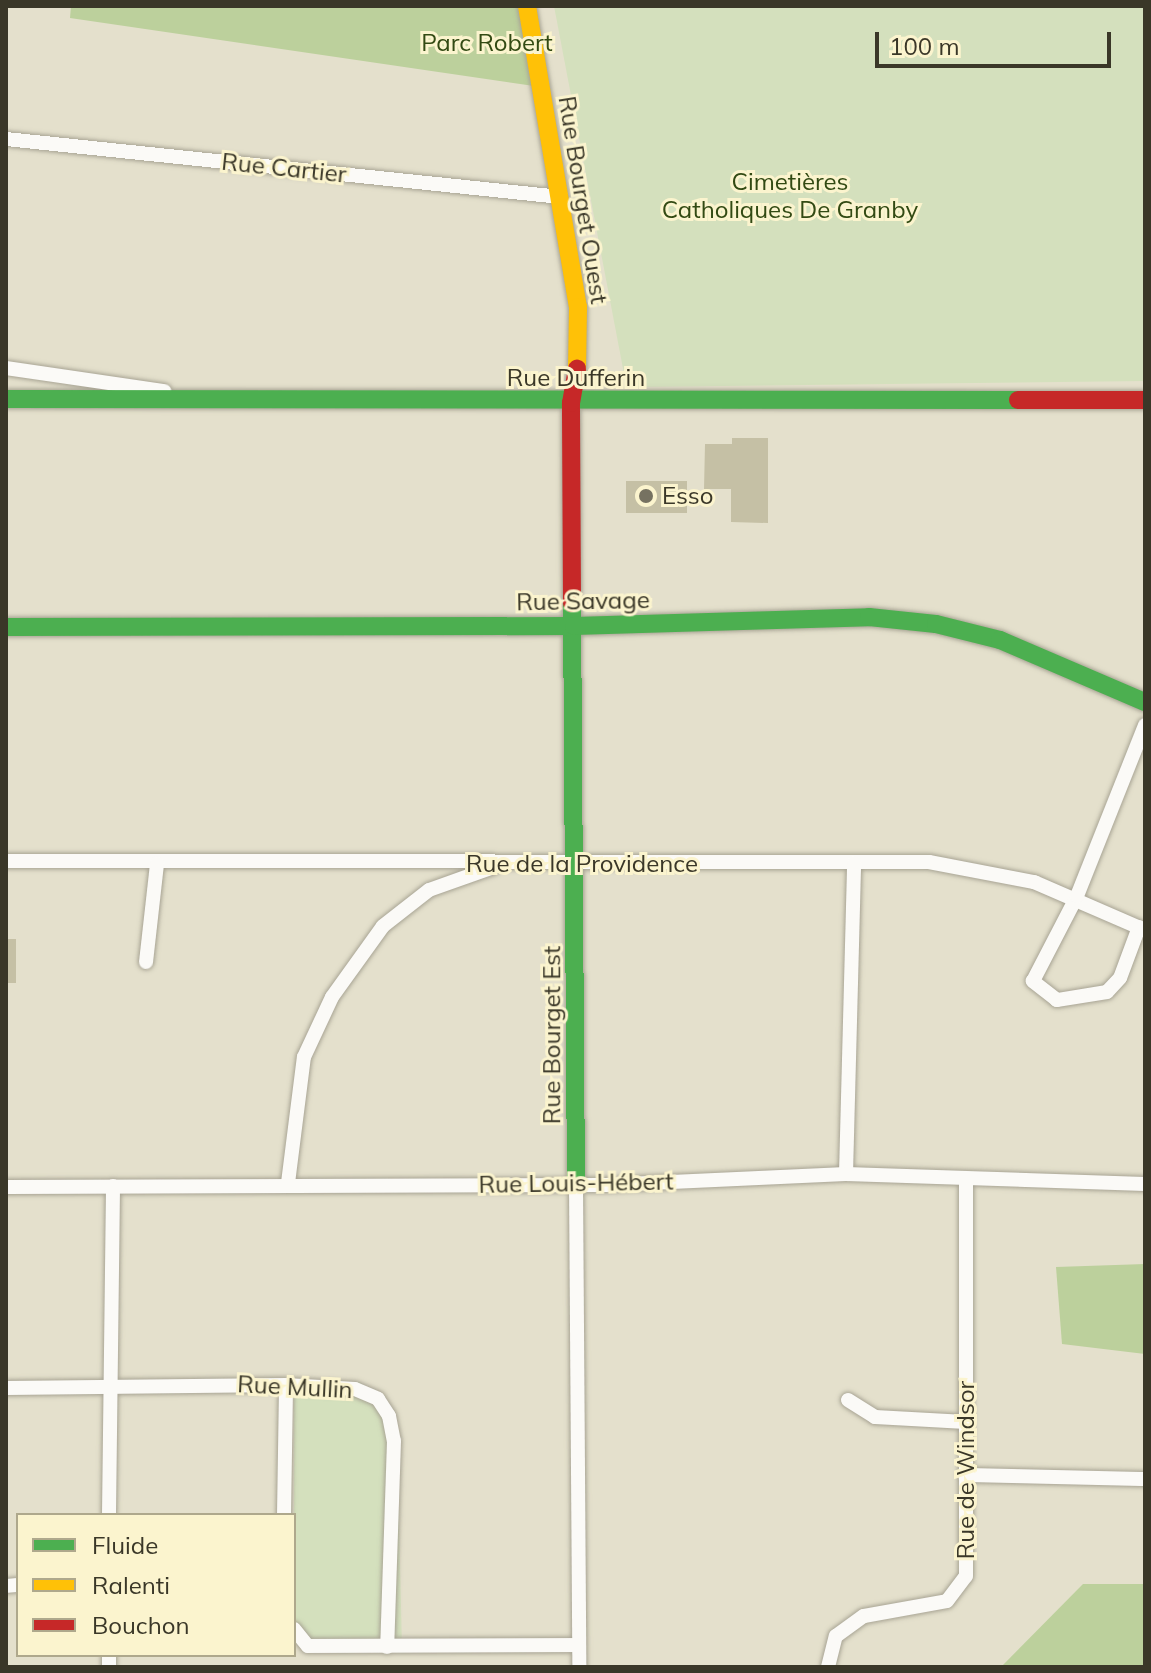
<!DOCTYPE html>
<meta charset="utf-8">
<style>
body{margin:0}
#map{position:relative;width:1151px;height:1673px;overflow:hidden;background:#e4e0cc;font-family:Mulish,sans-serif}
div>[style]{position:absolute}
.green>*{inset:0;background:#d4e0bd}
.forest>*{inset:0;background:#bcd09c}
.building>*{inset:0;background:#c5c0a5}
.roads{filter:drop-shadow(0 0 2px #a8a494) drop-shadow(0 0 2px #a8a494)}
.street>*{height:14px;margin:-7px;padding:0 7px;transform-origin:7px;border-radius:7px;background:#fbfaf7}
.fast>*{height:18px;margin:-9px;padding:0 9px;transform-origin:9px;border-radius:9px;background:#4caf50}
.slow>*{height:18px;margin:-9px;padding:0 9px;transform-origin:9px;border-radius:9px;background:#ffc107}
.jam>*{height:18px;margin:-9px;padding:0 9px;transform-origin:9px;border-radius:9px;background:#c62828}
.dots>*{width:22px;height:22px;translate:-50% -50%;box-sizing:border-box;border:4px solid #fbf4ce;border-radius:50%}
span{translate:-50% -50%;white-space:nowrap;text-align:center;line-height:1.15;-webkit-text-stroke:6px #fbf4ce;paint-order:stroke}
.park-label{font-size:24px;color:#324a13}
.street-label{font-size:24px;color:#3a3728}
.poi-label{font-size:24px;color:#3a3728}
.left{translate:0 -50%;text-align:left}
.frame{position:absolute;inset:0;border:8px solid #3a3728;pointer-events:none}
.legend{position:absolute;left:16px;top:1513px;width:280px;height:144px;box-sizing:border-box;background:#fbf4ce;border:2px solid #aea88c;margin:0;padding:10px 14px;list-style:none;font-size:24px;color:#3a3728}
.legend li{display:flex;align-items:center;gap:16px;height:40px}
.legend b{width:40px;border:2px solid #aea88c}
.scale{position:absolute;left:875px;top:32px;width:236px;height:36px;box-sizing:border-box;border:4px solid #3a3728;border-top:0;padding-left:10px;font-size:24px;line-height:28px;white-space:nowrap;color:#3a3728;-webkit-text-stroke:6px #fbf4ce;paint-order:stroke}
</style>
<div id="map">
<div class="green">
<div style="clip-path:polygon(554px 6px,1145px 6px,1145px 381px,637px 387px,625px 379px)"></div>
<div style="clip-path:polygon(360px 1382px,389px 1406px,397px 1433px,402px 1650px,294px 1639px,294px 1386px)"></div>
</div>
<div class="forest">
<div style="clip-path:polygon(71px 6px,518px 6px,534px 86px,70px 18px)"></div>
<div style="clip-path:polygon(1145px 1264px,1145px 1354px,1062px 1344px,1056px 1267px)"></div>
<div style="clip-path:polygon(1083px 1584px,1145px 1584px,1145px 1667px,1001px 1667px)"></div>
</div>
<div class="building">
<div style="clip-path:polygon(732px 438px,768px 438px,768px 523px,731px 522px,731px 489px,704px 489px,705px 444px,732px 444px)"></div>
<div style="clip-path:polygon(626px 481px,687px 481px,687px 513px,626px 513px)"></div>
<div style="clip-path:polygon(6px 939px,16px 939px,16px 983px,6px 983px)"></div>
</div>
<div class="roads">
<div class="street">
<div style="left:6px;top:139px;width:558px;rotate:5.97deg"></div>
<div style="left:6px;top:368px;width:160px;rotate:8.3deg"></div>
<div style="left:6px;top:861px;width:923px;rotate:0.06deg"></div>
<div style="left:929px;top:862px;width:107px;rotate:10.8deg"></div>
<div style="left:1034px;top:882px;width:121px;rotate:23.4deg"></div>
<div style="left:1139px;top:927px;width:54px;rotate:110.4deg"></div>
<div style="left:1120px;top:978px;width:19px;rotate:133deg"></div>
<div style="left:1107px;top:992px;width:51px;rotate:170.9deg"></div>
<div style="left:1057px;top:1000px;width:31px;rotate:-142deg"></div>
<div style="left:1033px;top:981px;width:96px;rotate:-62.6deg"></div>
<div style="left:1077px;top:896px;width:184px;rotate:-68.3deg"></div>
<div style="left:146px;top:962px;width:99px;rotate:-83.6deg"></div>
<div style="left:846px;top:1174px;width:311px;rotate:-88.5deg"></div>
<div style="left:288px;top:1183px;width:127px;rotate:-82.8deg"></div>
<div style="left:304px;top:1057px;width:66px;rotate:-65deg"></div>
<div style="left:332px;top:997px;width:87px;rotate:-54.3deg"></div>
<div style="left:383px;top:926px;width:58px;rotate:-38deg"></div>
<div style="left:429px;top:890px;width:69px;rotate:-19.5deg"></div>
<div style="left:576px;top:1184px;width:483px;rotate:89.6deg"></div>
<div style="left:6px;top:1187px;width:600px;rotate:-0.19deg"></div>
<div style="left:606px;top:1185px;width:240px;rotate:-2.6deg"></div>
<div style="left:846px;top:1174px;width:299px;rotate:1.9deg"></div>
<div style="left:6px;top:1388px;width:280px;rotate:-0.6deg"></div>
<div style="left:286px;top:1385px;width:69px;rotate:3.3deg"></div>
<div style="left:355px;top:1389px;width:25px;rotate:23deg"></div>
<div style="left:378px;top:1399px;width:20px;rotate:57deg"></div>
<div style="left:389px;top:1416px;width:25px;rotate:79deg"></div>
<div style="left:394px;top:1441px;width:206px;rotate:91.9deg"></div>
<div style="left:848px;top:1400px;width:32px;rotate:32deg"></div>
<div style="left:875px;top:1417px;width:91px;rotate:3.1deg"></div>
<div style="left:965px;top:1475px;width:180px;rotate:1.3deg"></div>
<div style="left:109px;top:1515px;width:329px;rotate:-89.3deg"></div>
<div style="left:284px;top:1515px;width:130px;rotate:-89.1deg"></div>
<div style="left:6px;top:1586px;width:12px;rotate:-5deg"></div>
<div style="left:294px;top:1629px;width:22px;rotate:51deg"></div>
<div style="left:308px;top:1646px;width:270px;rotate:-0.2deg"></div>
<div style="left:109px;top:1655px;width:12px;rotate:90deg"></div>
<div style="left:828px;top:1667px;width:32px;rotate:-76deg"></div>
<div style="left:836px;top:1636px;width:34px;rotate:-36deg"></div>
<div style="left:864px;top:1616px;width:84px;rotate:-10.2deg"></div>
<div style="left:947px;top:1601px;width:31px;rotate:-53deg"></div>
<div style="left:966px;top:1576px;width:394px;rotate:-90deg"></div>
</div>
<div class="fast">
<div style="left:6px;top:399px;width:1012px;rotate:0.06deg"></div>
<div style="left:572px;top:603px;width:581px;rotate:89.61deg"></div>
<div style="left:6px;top:627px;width:568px;rotate:-0.1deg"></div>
<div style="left:574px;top:626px;width:295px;rotate:-1.7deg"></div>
<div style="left:869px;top:617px;width:67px;rotate:6deg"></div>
<div style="left:936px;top:624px;width:66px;rotate:14deg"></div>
<div style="left:1000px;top:640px;width:158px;rotate:23.2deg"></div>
</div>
<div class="slow">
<div style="left:527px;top:6px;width:305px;rotate:80.4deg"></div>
<div style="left:578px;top:307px;width:62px;rotate:90.9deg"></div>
</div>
<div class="jam">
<div style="left:1018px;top:400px;width:127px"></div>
<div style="left:572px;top:603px;width:200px;rotate:-90.3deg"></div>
<div style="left:571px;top:403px;width:35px;rotate:-80deg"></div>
</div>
</div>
<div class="dots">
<div style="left:646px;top:496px;background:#767261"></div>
</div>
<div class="park-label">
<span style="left:487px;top:43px">Parc Robert</span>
<span style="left:790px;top:196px">Cimetières<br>Catholiques De Granby</span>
</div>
<div class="street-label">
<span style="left:284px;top:168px;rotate:6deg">Rue Cartier</span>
<span style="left:583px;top:200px;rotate:81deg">Rue Bourget Ouest</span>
<span style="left:576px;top:378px">Rue Dufferin</span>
<span style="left:583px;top:601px;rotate:-1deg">Rue Savage</span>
<span style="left:582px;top:864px">Rue de la Providence</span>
<span style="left:552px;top:1035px;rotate:-90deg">Rue Bourget Est</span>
<span style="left:576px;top:1183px;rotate:-1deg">Rue Louis-Hébert</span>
<span style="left:295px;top:1387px;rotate:3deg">Rue Mullin</span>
<span style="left:966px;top:1470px;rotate:-90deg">Rue de Windsor</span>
</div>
<div class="poi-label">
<span class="left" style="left:662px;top:496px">Esso</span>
</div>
<div class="frame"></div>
<ul class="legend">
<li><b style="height:10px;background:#4caf50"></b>Fluide</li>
<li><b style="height:10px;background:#ffc107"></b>Ralenti</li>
<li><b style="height:10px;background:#c62828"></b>Bouchon</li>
</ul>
<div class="scale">100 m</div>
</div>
